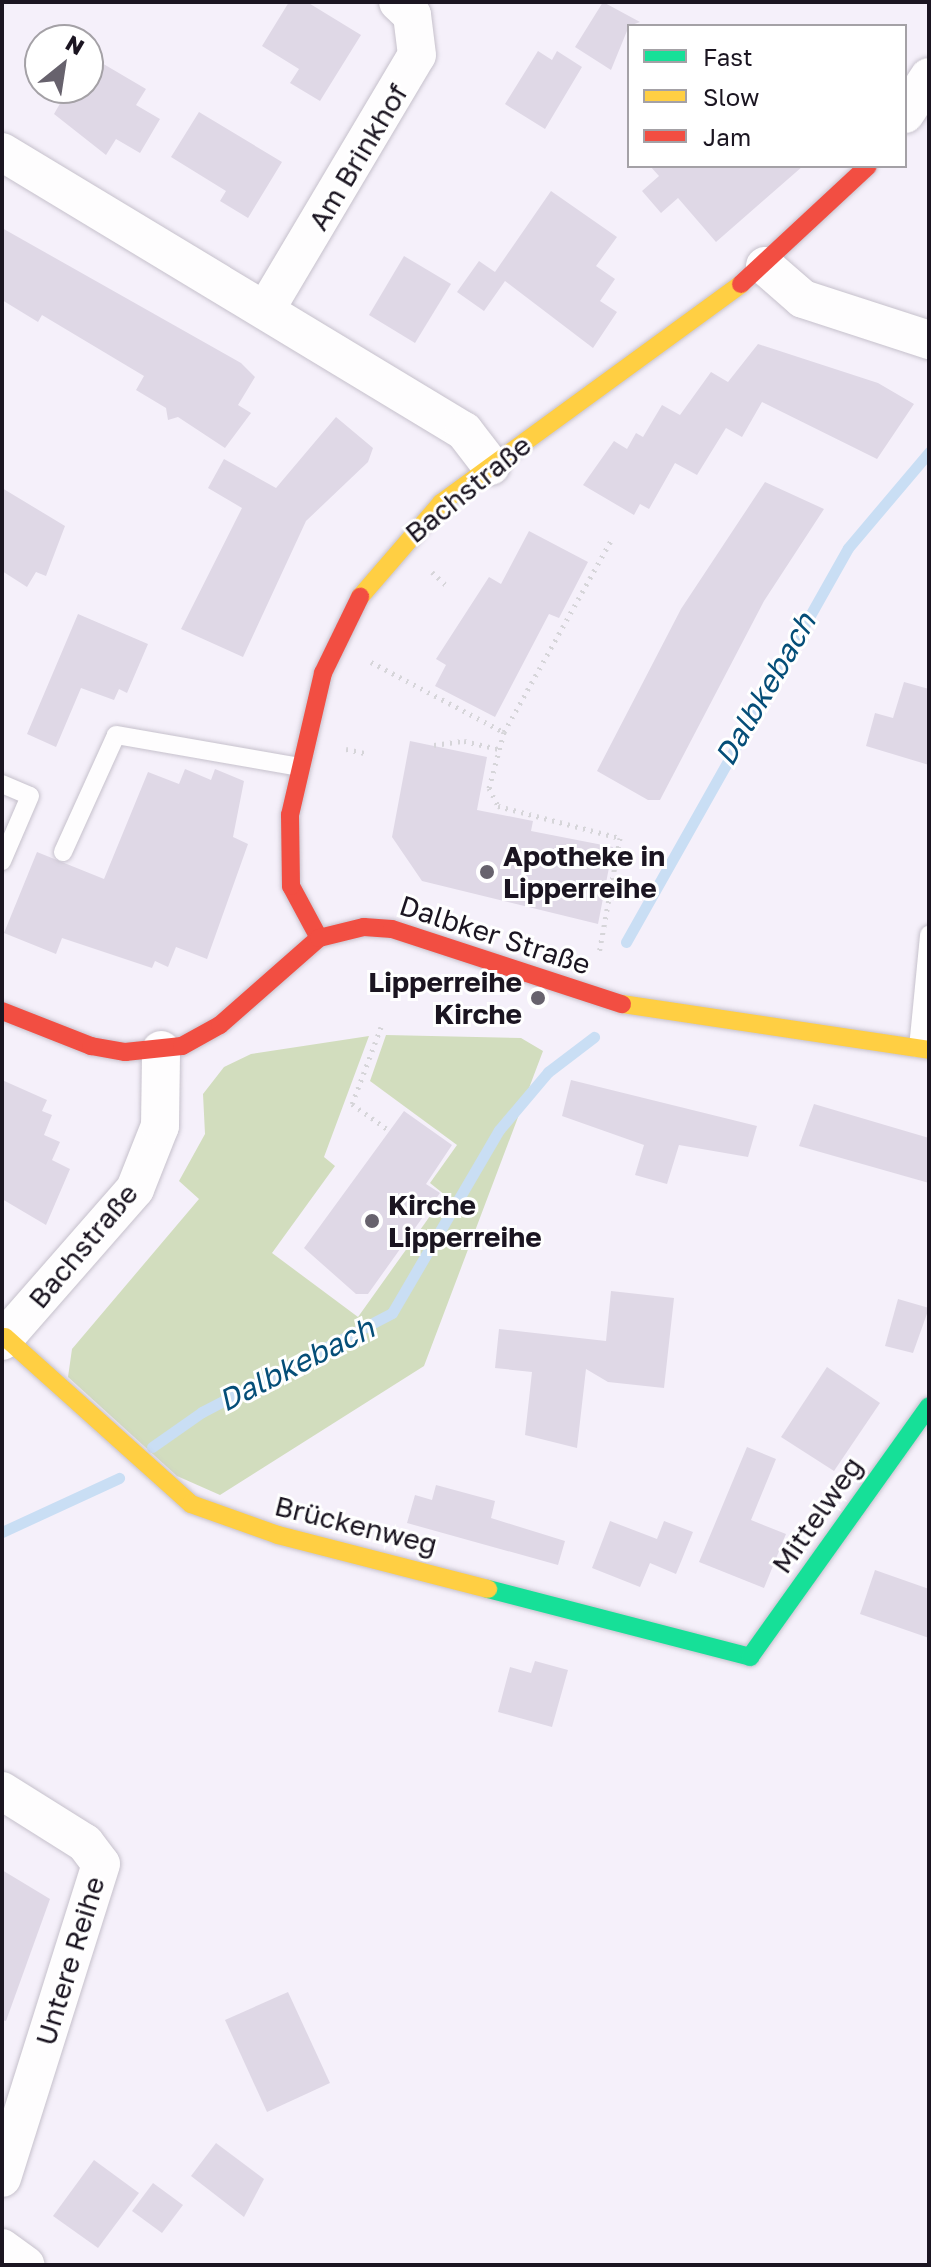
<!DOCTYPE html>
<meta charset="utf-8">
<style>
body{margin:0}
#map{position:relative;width:931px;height:2267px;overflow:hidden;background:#f5f0fa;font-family:"Golos Text",sans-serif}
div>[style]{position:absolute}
.green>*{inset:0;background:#d2ddbe}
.stream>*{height:11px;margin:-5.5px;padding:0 5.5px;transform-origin:5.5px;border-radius:5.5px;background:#c9def4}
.building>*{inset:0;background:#dfd8e6}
.path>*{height:5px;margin-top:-2.5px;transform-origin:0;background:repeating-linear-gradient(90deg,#d6d5d9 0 2px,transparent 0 8px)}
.roads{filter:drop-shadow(0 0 2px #c6c1cc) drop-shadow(0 0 2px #c6c1cc)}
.lane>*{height:18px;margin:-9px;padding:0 9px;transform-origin:9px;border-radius:9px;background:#fefdfe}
.street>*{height:38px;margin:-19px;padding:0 19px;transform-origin:19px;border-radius:19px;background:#fefdfe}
.fast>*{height:18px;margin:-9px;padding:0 9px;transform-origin:9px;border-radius:9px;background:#16e098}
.slow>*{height:18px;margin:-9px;padding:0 9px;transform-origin:9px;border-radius:9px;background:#ffcf43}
.jam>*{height:18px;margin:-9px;padding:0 9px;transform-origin:9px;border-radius:9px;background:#f24e42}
.dots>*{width:22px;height:22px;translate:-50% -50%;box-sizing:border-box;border:4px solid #fff;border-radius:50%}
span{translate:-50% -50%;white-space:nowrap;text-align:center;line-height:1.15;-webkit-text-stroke:6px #fff;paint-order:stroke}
.street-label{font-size:28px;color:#1b1521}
.poi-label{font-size:28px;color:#1b1521;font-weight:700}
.left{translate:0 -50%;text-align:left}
.right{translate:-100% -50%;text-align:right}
.water-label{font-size:30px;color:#054e78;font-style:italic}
.frame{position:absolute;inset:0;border:4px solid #1b1521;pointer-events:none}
.legend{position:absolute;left:627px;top:24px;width:280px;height:144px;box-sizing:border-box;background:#fff;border:2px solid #a4a1a6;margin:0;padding:10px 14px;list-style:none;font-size:24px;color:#1b1521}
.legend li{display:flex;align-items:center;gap:16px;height:40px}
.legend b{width:40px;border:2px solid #a4a1a6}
.north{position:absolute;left:24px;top:24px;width:80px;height:80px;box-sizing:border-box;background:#fff;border:2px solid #a4a1a6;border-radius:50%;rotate:30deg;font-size:22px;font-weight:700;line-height:32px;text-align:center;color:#1b1521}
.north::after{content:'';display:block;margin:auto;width:28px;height:36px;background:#67626d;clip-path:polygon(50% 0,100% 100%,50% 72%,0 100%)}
</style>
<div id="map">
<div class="green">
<div style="clip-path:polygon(386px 1035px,521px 1038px,543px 1051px,424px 1366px,220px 1495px,177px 1476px,68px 1377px,72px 1349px,199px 1199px,179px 1181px,205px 1134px,203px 1094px,224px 1067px,251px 1054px,369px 1036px,324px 1157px,335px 1166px,272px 1253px,358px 1317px,445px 1195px,430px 1183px,457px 1145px,370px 1081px)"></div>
</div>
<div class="stream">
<div style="left:626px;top:942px;width:452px;rotate:-60.6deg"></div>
<div style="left:848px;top:548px;width:126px;rotate:-49.8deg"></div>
<div style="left:152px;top:1447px;width:61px;rotate:-35deg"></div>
<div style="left:202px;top:1412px;width:214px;rotate:-27.5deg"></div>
<div style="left:392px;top:1313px;width:212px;rotate:-59.7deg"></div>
<div style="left:499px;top:1130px;width:76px;rotate:-49.8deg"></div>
<div style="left:548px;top:1072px;width:58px;rotate:-37.3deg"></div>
<div style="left:2px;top:1532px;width:129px;rotate:-24.8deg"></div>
</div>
<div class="building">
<div style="clip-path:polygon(289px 2px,307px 2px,361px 35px,320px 101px,290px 83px,299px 69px,262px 46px)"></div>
<div style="clip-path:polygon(603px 2px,640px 22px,629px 26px,611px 70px,575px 47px)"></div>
<div style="clip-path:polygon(538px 51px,552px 60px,557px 51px,582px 67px,545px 129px,505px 104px)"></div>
<div style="clip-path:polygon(95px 59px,146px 89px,136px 105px,160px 119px,140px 153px,116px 139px,106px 155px,54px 114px,69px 88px,88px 88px)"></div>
<div style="clip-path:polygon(199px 112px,282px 162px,248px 218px,220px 201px,226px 191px,171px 157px)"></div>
<div style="clip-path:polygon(650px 166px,803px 166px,716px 242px,678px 198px,661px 213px,642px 191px,659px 176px)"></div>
<div style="clip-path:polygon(551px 191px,617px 237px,596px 266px,615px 279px,600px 301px,617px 312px,593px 348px,505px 281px,484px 311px,457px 292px,479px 261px,495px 272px)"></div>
<div style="clip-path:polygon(2px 228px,241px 363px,255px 377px,238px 405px,251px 413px,225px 448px,178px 417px,168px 420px,166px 408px,136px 390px,144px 376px,42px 315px,38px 322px,2px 300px)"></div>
<div style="clip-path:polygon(404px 256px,451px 284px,415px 343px,369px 315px)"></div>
<div style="clip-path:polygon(758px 344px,878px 383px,914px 404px,877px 459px,762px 402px,742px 437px,726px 428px,697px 475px,675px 463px,649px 509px,640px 504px,634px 515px,583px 485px,614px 441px,627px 449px,636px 433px,643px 437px,662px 405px,680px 415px,711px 372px,728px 382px)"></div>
<div style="clip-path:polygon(336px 417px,373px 448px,368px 462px,306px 521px,243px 657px,181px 629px,242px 508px,208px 488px,224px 459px,276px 488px)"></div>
<div style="clip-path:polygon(765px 482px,824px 509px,764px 601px,660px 800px,648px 800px,597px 771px,681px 609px)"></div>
<div style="clip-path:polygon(2px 488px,65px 526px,46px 576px,36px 572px,27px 587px,2px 571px)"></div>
<div style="clip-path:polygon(529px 531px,588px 562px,559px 618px,549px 614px,495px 717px,435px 686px,446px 665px,436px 659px,489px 577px,501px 584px)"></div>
<div style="clip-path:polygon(78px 614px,148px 644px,127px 693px,119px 689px,114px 700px,81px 688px,56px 747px,27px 734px)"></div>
<div style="clip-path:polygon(904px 682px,929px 689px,929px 765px,866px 746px,875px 713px,893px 718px)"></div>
<div style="clip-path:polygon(410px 741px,487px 757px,477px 810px,533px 821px,531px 831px,613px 847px,598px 924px,422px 881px,392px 837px)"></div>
<div style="clip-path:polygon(185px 769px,211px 780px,215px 769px,244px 781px,233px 837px,248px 844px,207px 959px,176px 947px,168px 967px,155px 961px,152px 968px,62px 938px,56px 954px,4px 933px,37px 852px,104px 879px,148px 772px,179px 784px)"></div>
<div style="clip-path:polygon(2px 1080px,47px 1100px,42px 1111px,52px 1115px,44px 1135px,60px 1142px,52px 1160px,70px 1169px,46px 1225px,2px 1199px)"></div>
<div style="clip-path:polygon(571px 1080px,757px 1126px,748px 1157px,679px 1145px,667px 1184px,635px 1175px,644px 1145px,562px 1116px)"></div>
<div style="clip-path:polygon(814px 1104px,929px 1138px,929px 1183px,799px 1146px)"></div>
<div style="clip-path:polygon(404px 1111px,452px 1145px,426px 1184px,440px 1193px,368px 1294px,356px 1294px,304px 1248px)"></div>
<div style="clip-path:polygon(611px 1291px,674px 1298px,664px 1388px,608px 1382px,586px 1369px,577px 1448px,525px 1435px,532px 1372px,495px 1368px,499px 1329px,606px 1341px)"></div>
<div style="clip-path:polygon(898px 1299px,929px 1308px,913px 1353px,885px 1346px)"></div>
<div style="clip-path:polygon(827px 1367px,880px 1403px,834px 1471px,781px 1437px)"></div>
<div style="clip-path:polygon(747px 1447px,776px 1459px,751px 1520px,786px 1534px,764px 1588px,699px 1562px)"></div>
<div style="clip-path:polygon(436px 1485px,495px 1501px,491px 1518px,565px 1541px,558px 1565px,407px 1523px,415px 1495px,432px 1500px)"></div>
<div style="clip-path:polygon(610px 1521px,657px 1539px,664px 1521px,693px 1532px,676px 1574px,650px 1563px,640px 1587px,592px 1568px)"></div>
<div style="clip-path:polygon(875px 1570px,929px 1589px,929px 1638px,860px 1614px)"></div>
<div style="clip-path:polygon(535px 1661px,568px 1670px,552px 1727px,498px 1712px,510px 1667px,531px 1673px)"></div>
<div style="clip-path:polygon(2px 1870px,50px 1899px,6px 2021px,2px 2020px)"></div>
<div style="clip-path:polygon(288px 1992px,330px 2083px,267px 2112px,225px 2020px)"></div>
<div style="clip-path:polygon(216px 2143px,264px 2179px,244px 2217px,191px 2176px)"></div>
<div style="clip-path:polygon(94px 2160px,139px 2193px,98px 2248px,53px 2216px)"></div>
<div style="clip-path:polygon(153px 2183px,183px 2205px,162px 2233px,132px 2211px)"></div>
</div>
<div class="path">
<div style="left:432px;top:572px;width:19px;rotate:43deg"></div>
<div style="left:371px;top:662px;width:150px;rotate:27.8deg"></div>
<div style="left:504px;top:732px;width:221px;rotate:-60.8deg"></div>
<div style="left:504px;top:732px;width:58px;rotate:105deg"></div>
<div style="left:489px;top:788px;width:20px;rotate:63deg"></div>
<div style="left:498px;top:806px;width:126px;rotate:14.7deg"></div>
<div style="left:620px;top:838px;width:118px;rotate:100.3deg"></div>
<div style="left:434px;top:745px;width:30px;rotate:-8deg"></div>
<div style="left:464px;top:741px;width:36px;rotate:13deg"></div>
<div style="left:346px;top:749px;width:19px;rotate:12deg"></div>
<div style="left:381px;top:1027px;width:82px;rotate:110.6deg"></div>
<div style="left:352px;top:1104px;width:47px;rotate:35.4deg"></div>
</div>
<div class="roads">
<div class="lane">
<div style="left:2px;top:784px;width:30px;rotate:23deg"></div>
<div style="left:30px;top:796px;width:71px;rotate:113.3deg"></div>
<div style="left:63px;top:852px;width:128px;rotate:-65.6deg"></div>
<div style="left:116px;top:735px;width:187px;rotate:9.9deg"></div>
<div style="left:918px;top:1048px;width:114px;rotate:-84.4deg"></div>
</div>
<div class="street">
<div style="left:905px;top:114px;width:44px;rotate:-57deg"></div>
<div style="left:2px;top:152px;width:540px;rotate:31.13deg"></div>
<div style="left:464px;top:431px;width:44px;rotate:52.4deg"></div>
<div style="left:765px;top:266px;width:50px;rotate:41deg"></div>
<div style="left:803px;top:299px;width:133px;rotate:18deg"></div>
<div style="left:266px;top:309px;width:295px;rotate:-59.3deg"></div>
<div style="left:417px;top:55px;width:40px;rotate:-97.1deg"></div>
<div style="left:412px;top:15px;width:19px;rotate:-137deg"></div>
<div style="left:2px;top:1341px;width:202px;rotate:-48.8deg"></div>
<div style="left:135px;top:1189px;width:68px;rotate:-68.4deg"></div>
<div style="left:160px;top:1126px;width:76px;rotate:-89.2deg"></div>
<div style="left:2px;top:1791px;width:98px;rotate:32.1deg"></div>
<div style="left:85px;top:1843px;width:26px;rotate:53deg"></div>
<div style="left:101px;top:1864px;width:329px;rotate:107.5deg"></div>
<div style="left:2px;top:2248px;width:29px;rotate:36deg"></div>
</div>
<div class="fast">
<div style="left:488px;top:1589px;width:271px;rotate:14.5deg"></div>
<div style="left:750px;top:1657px;width:308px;rotate:-54.5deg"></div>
</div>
<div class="slow">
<div style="left:360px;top:597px;width:124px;rotate:-49.2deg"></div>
<div style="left:441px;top:503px;width:371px;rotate:-36.1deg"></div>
<div style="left:622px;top:1004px;width:310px;rotate:8.5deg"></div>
<div style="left:5px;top:1337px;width:250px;rotate:41.9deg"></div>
<div style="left:191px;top:1504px;width:92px;rotate:19.6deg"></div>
<div style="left:278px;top:1535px;width:217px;rotate:14.4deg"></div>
</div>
<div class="jam">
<div style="left:741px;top:284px;width:173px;rotate:-42.9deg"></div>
<div style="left:319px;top:938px;width:59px;rotate:-118.3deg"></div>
<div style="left:291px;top:886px;width:71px;rotate:-90.8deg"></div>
<div style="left:290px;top:815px;width:146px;rotate:-76.9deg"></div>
<div style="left:323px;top:673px;width:85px;rotate:-64deg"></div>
<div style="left:2px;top:1011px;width:96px;rotate:21.5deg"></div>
<div style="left:91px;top:1046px;width:35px;rotate:10deg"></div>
<div style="left:125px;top:1052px;width:57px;rotate:-6deg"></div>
<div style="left:182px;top:1046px;width:43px;rotate:-28.9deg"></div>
<div style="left:220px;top:1025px;width:132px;rotate:-41.3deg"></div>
<div style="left:319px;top:938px;width:46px;rotate:-13.7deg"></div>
<div style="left:364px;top:927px;width:28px;rotate:4deg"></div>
<div style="left:392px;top:929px;width:242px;rotate:18.1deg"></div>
</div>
</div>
<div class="dots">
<div style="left:487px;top:872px;background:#67626d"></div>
<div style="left:538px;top:998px;background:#67626d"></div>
<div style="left:372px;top:1221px;background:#67626d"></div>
</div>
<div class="street-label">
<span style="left:358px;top:157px;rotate:-59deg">Am Brinkhof</span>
<span style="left:468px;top:489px;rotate:-39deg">Bachstraße</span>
<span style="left:495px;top:935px;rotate:18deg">Dalbker Straße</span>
<span style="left:83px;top:1246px;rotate:-50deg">Bachstraße</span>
<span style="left:817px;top:1515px;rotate:-55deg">Mittelweg</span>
<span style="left:356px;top:1525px;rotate:14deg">Brückenweg</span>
<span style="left:70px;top:1961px;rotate:-73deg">Untere Reihe</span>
</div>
<div class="poi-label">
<span class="left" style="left:503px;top:872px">Apotheke in<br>Lipperreihe</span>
<span class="right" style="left:522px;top:998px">Lipperreihe<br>Kirche</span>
<span class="left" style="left:388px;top:1221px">Kirche<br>Lipperreihe</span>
</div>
<div class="water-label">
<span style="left:765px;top:689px;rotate:-60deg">Dalbkebach</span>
<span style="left:296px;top:1364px;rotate:-27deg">Dalbkebach</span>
</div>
<div class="frame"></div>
<ul class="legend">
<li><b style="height:10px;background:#16e098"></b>Fast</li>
<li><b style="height:10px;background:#ffcf43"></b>Slow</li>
<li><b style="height:10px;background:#f24e42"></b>Jam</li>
</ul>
<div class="north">N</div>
</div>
